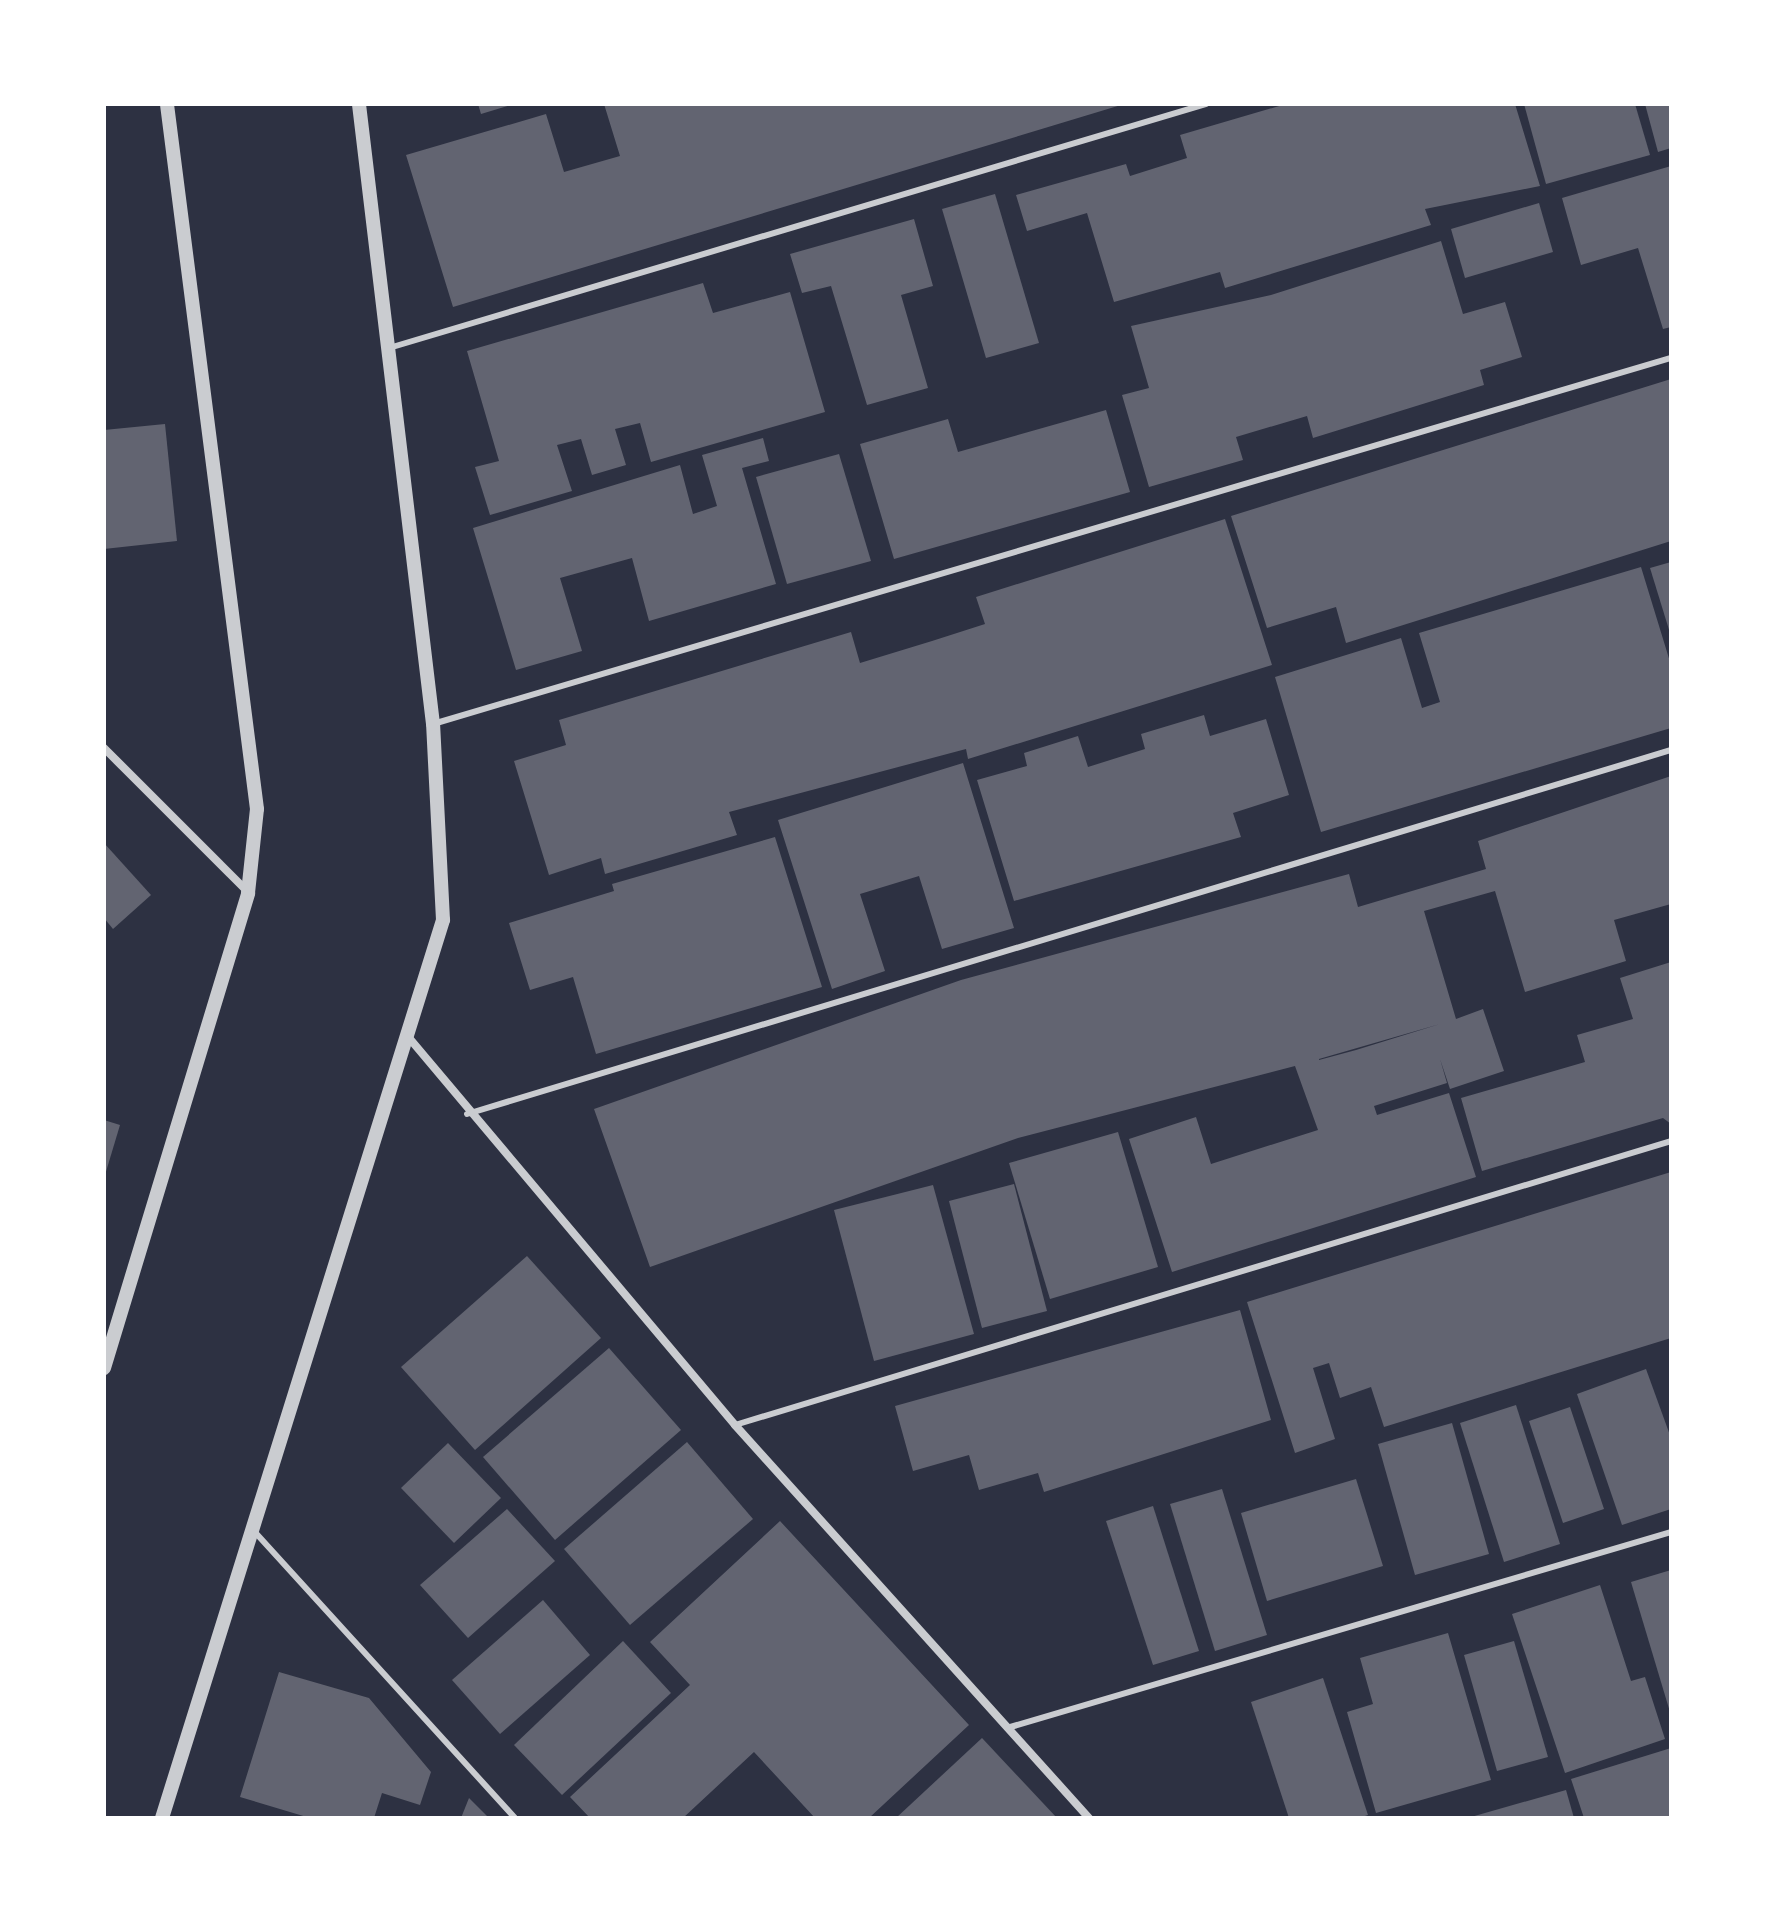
<!DOCTYPE html>
<style>
body{margin:0}
#map{position:relative;width:1775px;height:1922px;overflow:hidden;background:#2d3142;font-family:Lato,sans-serif}
div>[style]{position:absolute}
.building>*{inset:0;background:#626471}
.service>*{height:6px;margin:-3px;padding:0 3px;transform-origin:3px;border-radius:3px;background:#caccd0}
.minor>*{height:8px;margin:-4px;padding:0 4px;transform-origin:4px;border-radius:4px;background:#caccd0}
.tertiary>*{height:14px;margin:-7px;padding:0 7px;transform-origin:7px;border-radius:7px;background:#caccd0}
span{translate:-50% -50%;white-space:nowrap;text-align:center;line-height:1.15;-webkit-text-stroke:6px #fff;paint-order:stroke}
.frame{position:absolute;inset:0;border:106px solid #fff;pointer-events:none}
</style>
<div id="map">
<div class="building">
<div style="clip-path:polygon(478px 104px,511px 104px,511px 105px,481px 114px)"></div>
<div style="clip-path:polygon(604px 104px,1120px 104px,1121px 105px,453px 307px,406px 155px,546px 114px,564px 172px,620px 156px)"></div>
<div style="clip-path:polygon(1286px 104px,1515px 104px,1540px 186px,1425px 209px,1431px 225px,1225px 288px,1220px 272px,1114px 302px,1087px 213px,1027px 231px,1016px 195px,1126px 164px,1130px 176px,1187px 158px,1180px 135px)"></div>
<div style="clip-path:polygon(1524px 104px,1635px 104px,1650px 155px,1546px 184px)"></div>
<div style="clip-path:polygon(1645px 104px,1671px 104px,1671px 148px,1658px 152px)"></div>
<div style="clip-path:polygon(1671px 166px,1671px 327px,1663px 329px,1638px 248px,1581px 265px,1562px 198px)"></div>
<div style="clip-path:polygon(995px 194px,1039px 343px,986px 358px,942px 209px)"></div>
<div style="clip-path:polygon(1539px 203px,1553px 252px,1465px 278px,1451px 229px)"></div>
<div style="clip-path:polygon(914px 219px,933px 286px,901px 295px,928px 388px,867px 405px,831px 286px,802px 293px,790px 254px)"></div>
<div style="clip-path:polygon(1441px 241px,1463px 314px,1505px 302px,1522px 357px,1480px 370px,1484px 385px,1313px 438px,1307px 416px,1236px 437px,1243px 460px,1149px 487px,1122px 395px,1149px 388px,1131px 326px,1271px 295px)"></div>
<div style="clip-path:polygon(703px 283px,713px 313px,790px 292px,825px 412px,651px 462px,640px 423px,615px 429px,626px 465px,592px 475px,581px 439px,557px 445px,572px 491px,490px 515px,475px 467px,499px 461px,467px 351px)"></div>
<div style="clip-path:polygon(1671px 379px,1671px 541px,1346px 643px,1336px 607px,1267px 628px,1231px 516px)"></div>
<div style="clip-path:polygon(1106px 410px,1130px 492px,894px 559px,860px 444px,948px 419px,958px 452px)"></div>
<div style="clip-path:polygon(165px 424px,177px 541px,104px 549px,104px 430px)"></div>
<div style="clip-path:polygon(763px 438px,769px 461px,742px 468px,776px 584px,649px 621px,632px 558px,560px 578px,582px 651px,516px 670px,473px 528px,680px 465px,693px 514px,717px 506px,702px 455px)"></div>
<div style="clip-path:polygon(839px 454px,871px 561px,787px 584px,756px 477px)"></div>
<div style="clip-path:polygon(1225px 519px,1272px 665px,968px 759px,966px 749px,729px 812px,737px 835px,605px 874px,601px 858px,549px 875px,514px 761px,566px 745px,559px 720px,851px 632px,860px 663px,932px 641px,985px 624px,976px 597px)"></div>
<div style="clip-path:polygon(1671px 562px,1671px 633px,1670px 633px,1650px 568px)"></div>
<div style="clip-path:polygon(1641px 567px,1671px 665px,1671px 728px,1321px 832px,1275px 677px,1401px 638px,1422px 708px,1440px 702px,1419px 633px)"></div>
<div style="clip-path:polygon(1204px 715px,1210px 736px,1266px 719px,1289px 795px,1233px 813px,1241px 837px,1014px 901px,977px 780px,1027px 766px,1024px 753px,1078px 736px,1088px 767px,1145px 749px,1141px 734px)"></div>
<div style="clip-path:polygon(963px 763px,1014px 928px,942px 949px,919px 876px,860px 894px,885px 971px,832px 989px,778px 820px)"></div>
<div style="clip-path:polygon(evenodd,1671px 776px,1671px 904px,1614px 920px,1626px 961px,1525px 992px,1495px 891px,1424px 911px,1456px 1019px,1483px 1009px,1504px 1071px,1450px 1089px,1440px 1059px,1447px 1083px,1374px 1106px,1377px 1115px,1449px 1093px,1476px 1177px,1172px 1272px,1129px 1139px,1196px 1117px,1211px 1164px,1318px 1130px,1295px 1066px,1018px 1138px,650px 1267px,594px 1109px,961px 980px,1349px 874px,1358px 907px,1486px 869px,1478px 841px,1671px 776px,1440px 1024px,1356px 1050px,1319px 1060px,1319px 1059px,1440px 1024px)"></div>
<div style="clip-path:polygon(775px 837px,822px 987px,596px 1054px,573px 977px,530px 990px,509px 923px,614px 891px,612px 884px)"></div>
<div style="clip-path:polygon(104px 843px,151px 895px,113px 929px,104px 918px)"></div>
<div style="clip-path:polygon(1671px 962px,1671px 1124px,1663px 1118px,1482px 1171px,1461px 1098px,1585px 1062px,1577px 1035px,1633px 1019px,1620px 978px)"></div>
<div style="clip-path:polygon(104px 1120px,120px 1125px,105px 1175px,104px 1175px)"></div>
<div style="clip-path:polygon(1118px 1132px,1158px 1267px,1050px 1299px,1009px 1163px)"></div>
<div style="clip-path:polygon(1671px 1172px,1671px 1338px,1384px 1427px,1371px 1387px,1340px 1398px,1329px 1363px,1313px 1368px,1335px 1439px,1295px 1453px,1247px 1302px)"></div>
<div style="clip-path:polygon(1014px 1184px,1047px 1311px,982px 1328px,949px 1201px)"></div>
<div style="clip-path:polygon(933px 1185px,974px 1334px,874px 1361px,834px 1210px)"></div>
<div style="clip-path:polygon(527px 1256px,601px 1338px,475px 1450px,401px 1367px)"></div>
<div style="clip-path:polygon(1240px 1310px,1271px 1420px,1044px 1492px,1038px 1473px,979px 1490px,969px 1455px,913px 1471px,895px 1406px)"></div>
<div style="clip-path:polygon(609px 1348px,681px 1430px,555px 1540px,483px 1457px)"></div>
<div style="clip-path:polygon(1646px 1369px,1671px 1438px,1671px 1509px,1622px 1525px,1577px 1394px)"></div>
<div style="clip-path:polygon(1516px 1405px,1560px 1544px,1504px 1562px,1460px 1423px)"></div>
<div style="clip-path:polygon(1570px 1407px,1604px 1509px,1563px 1523px,1529px 1421px)"></div>
<div style="clip-path:polygon(1452px 1423px,1489px 1554px,1415px 1575px,1378px 1444px)"></div>
<div style="clip-path:polygon(687px 1442px,753px 1519px,630px 1625px,564px 1549px)"></div>
<div style="clip-path:polygon(448px 1443px,501px 1498px,454px 1543px,401px 1488px)"></div>
<div style="clip-path:polygon(1356px 1479px,1383px 1566px,1267px 1601px,1241px 1513px)"></div>
<div style="clip-path:polygon(1222px 1489px,1267px 1635px,1215px 1651px,1170px 1504px)"></div>
<div style="clip-path:polygon(1153px 1506px,1199px 1651px,1153px 1665px,1106px 1521px)"></div>
<div style="clip-path:polygon(507px 1509px,555px 1561px,468px 1638px,420px 1585px)"></div>
<div style="clip-path:polygon(780px 1521px,969px 1725px,869px 1818px,815px 1818px,754px 1752px,683px 1818px,590px 1818px,570px 1797px,690px 1685px,650px 1642px)"></div>
<div style="clip-path:polygon(1671px 1570px,1671px 1712px,1670px 1712px,1631px 1582px)"></div>
<div style="clip-path:polygon(1600px 1585px,1631px 1681px,1645px 1677px,1665px 1739px,1565px 1773px,1512px 1614px)"></div>
<div style="clip-path:polygon(543px 1600px,590px 1655px,500px 1734px,452px 1680px)"></div>
<div style="clip-path:polygon(1448px 1633px,1491px 1780px,1376px 1813px,1347px 1712px,1373px 1704px,1360px 1658px)"></div>
<div style="clip-path:polygon(623px 1641px,671px 1693px,562px 1795px,514px 1745px)"></div>
<div style="clip-path:polygon(1514px 1641px,1548px 1757px,1497px 1771px,1464px 1655px)"></div>
<div style="clip-path:polygon(279px 1672px,369px 1698px,431px 1772px,420px 1805px,382px 1793px,374px 1818px,310px 1818px,240px 1797px)"></div>
<div style="clip-path:polygon(1323px 1678px,1368px 1815px,1359px 1818px,1289px 1818px,1251px 1702px)"></div>
<div style="clip-path:polygon(982px 1738px,1057px 1818px,896px 1818px)"></div>
<div style="clip-path:polygon(1671px 1748px,1671px 1818px,1584px 1818px,1571px 1779px)"></div>
<div style="clip-path:polygon(1566px 1790px,1574px 1818px,1471px 1818px,1471px 1817px)"></div>
<div style="clip-path:polygon(469px 1798px,489px 1818px,461px 1818px)"></div>
</div>
<div class="service">
<div style="left:389px;top:348px;width:853px;rotate:-16.63deg"></div>
<div style="left:433px;top:724px;width:1291px;rotate:-16.47deg"></div>
<div style="left:467px;top:1114px;width:1258px;rotate:-16.82deg"></div>
<div style="left:735px;top:1425px;width:978px;rotate:-16.88deg"></div>
<div style="left:253px;top:1530px;width:389px;rotate:47.7deg"></div>
<div style="left:1007px;top:1728px;width:692px;rotate:-16.45deg"></div>
</div>
<div class="minor">
<div style="left:104px;top:748px;width:204px;rotate:45deg"></div>
<div style="left:410px;top:1039px;width:505px;rotate:49.9deg"></div>
<div style="left:735px;top:1425px;width:529px;rotate:47.99deg"></div>
</div>
<div class="tertiary">
<div style="left:104px;top:1368px;width:496px;rotate:-73.1deg"></div>
<div style="left:248px;top:893px;width:84px;rotate:-83.9deg"></div>
<div style="left:257px;top:809px;width:711px;rotate:-97.28deg"></div>
<div style="left:162px;top:1818px;width:941px;rotate:-72.62deg"></div>
<div style="left:443px;top:920px;width:196px;rotate:-92.9deg"></div>
<div style="left:433px;top:724px;width:624px;rotate:-96.81deg"></div>
</div>
<div class="frame"></div>
</div>
